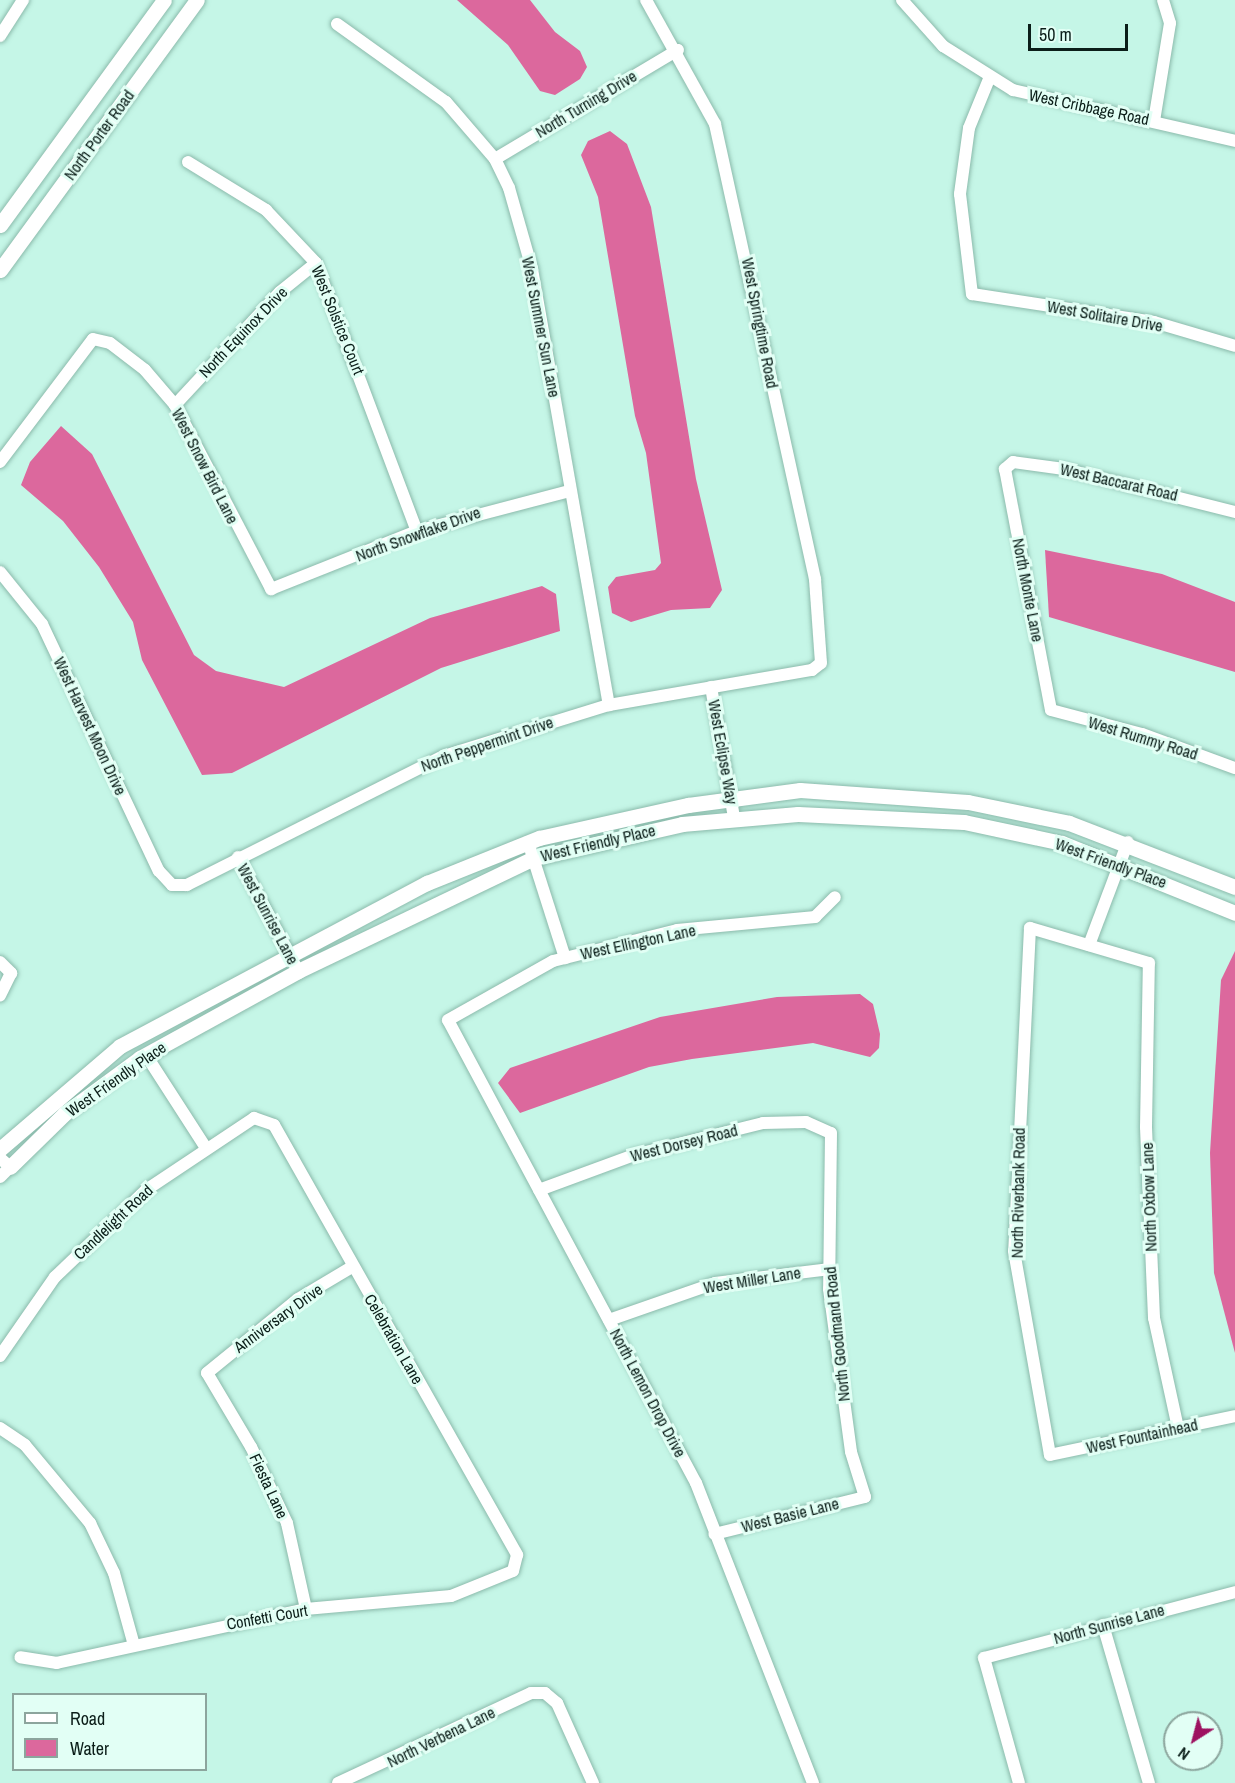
<!DOCTYPE html>
<style>
body{margin:0}
#map{position:relative;width:1235px;height:1783px;overflow:hidden;background:#c5f6e7;font-family:"Archivo Narrow",sans-serif}
div>[style]{position:absolute}
.water>*{inset:0;background:#dc689d}
.roads{filter:drop-shadow(0 0 2px #8bbaab) drop-shadow(0 0 2px #8bbaab)}
.minor>*{height:12px;margin:-6px;padding:0 6px;transform-origin:6px;border-radius:6px;background:#fff}
.tertiary>*{height:15px;margin:-7.5px;padding:0 7.5px;transform-origin:7.5px;border-radius:7.5px;background:#fff}
span{translate:-50% -50%;white-space:nowrap;text-align:center;line-height:1.15;-webkit-text-stroke:6px #e2fff5;paint-order:stroke}
.street-label{font-size:16px;color:#0b1e19}
.legend{position:absolute;left:12px;top:1693px;width:195px;height:78px;box-sizing:border-box;background:#e2fff5;border:2px solid #8ca59d;margin:0;padding:8px 10px;list-style:none;font-size:18px;color:#0b1e19}
.legend li{display:flex;align-items:center;gap:12px;height:30px}
.legend b{width:30px;border:2px solid #8ca59d}
.north{position:absolute;left:1163px;top:1711px;width:60px;height:60px;box-sizing:border-box;background:#e2fff5;border:2px solid #8ca59d;border-radius:50%;rotate:216deg;font-size:16px;font-weight:700;line-height:24px;text-align:center;color:#0b1e19}
.north::after{content:'';display:block;margin:auto;width:21px;height:27px;background:#9d1260;clip-path:polygon(50% 0,100% 100%,50% 72%,0 100%)}
.scale{position:absolute;left:1028px;top:24px;width:100px;height:27px;box-sizing:border-box;border:3px solid #0b1e19;border-top:0;padding-left:8px;font-size:18px;line-height:21px;white-space:nowrap;color:#0b1e19;-webkit-text-stroke:4px #e2fff5;paint-order:stroke}
</style>
<div id="map">
<div class="water">
<div style="clip-path:polygon(457px 0,530px 0,555px 32px,580px 51px,587px 67px,580px 79px,555px 95px,540px 91px,508px 45px)"></div>
<div style="clip-path:polygon(610px 131px,627px 144px,651px 207px,696px 479px,722px 590px,710px 608px,671px 610px,631px 622px,612px 613px,608px 587px,616px 577px,655px 570px,661px 563px,646px 453px,635px 416px,598px 197px,581px 155px,588px 141px)"></div>
<div style="clip-path:polygon(61px 426px,92px 454px,194px 655px,216px 671px,284px 687px,430px 618px,542px 586px,556px 594px,560px 631px,441px 668px,232px 773px,202px 775px,142px 660px,133px 622px,99px 567px,63px 521px,21px 485px,30px 462px)"></div>
<div style="clip-path:polygon(1045px 550px,1162px 574px,1235px 602px,1235px 672px,1049px 617px)"></div>
<div style="clip-path:polygon(1235px 951px,1235px 1353px,1214px 1273px,1210px 1153px,1221px 980px)"></div>
<div style="clip-path:polygon(860px 994px,873px 1004px,880px 1034px,879px 1048px,870px 1057px,813px 1043px,692px 1059px,649px 1067px,520px 1113px,498px 1083px,510px 1068px,660px 1017px,777px 997px)"></div>
</div>
<div class="roads">
<div class="minor">
<div style="left:902px;top:0;width:62px;rotate:48.3deg"></div>
<div style="left:943px;top:46px;width:83px;rotate:32.2deg"></div>
<div style="left:1013px;top:90px;width:228px;rotate:12.9deg"></div>
<div style="left:337px;top:24px;width:134px;rotate:35.6deg"></div>
<div style="left:446px;top:102px;width:75px;rotate:49.3deg"></div>
<div style="left:495px;top:159px;width:32px;rotate:64deg"></div>
<div style="left:509px;top:188px;width:84px;rotate:74.1deg"></div>
<div style="left:532px;top:269px;width:443px;rotate:80deg"></div>
<div style="left:0;top:36px;width:43px;rotate:-57.4deg"></div>
<div style="left:989px;top:79px;width:53px;rotate:112.2deg"></div>
<div style="left:969px;top:128px;width:67px;rotate:97.8deg"></div>
<div style="left:960px;top:194px;width:101px;rotate:83.2deg"></div>
<div style="left:972px;top:294px;width:184px;rotate:8.7deg"></div>
<div style="left:1154px;top:322px;width:84px;rotate:16.5deg"></div>
<div style="left:1154px;top:121px;width:99px;rotate:-80.7deg"></div>
<div style="left:1170px;top:23px;width:24px;rotate:-107deg"></div>
<div style="left:495px;top:159px;width:213px;rotate:-30.8deg"></div>
<div style="left:188px;top:162px;width:92px;rotate:31.6deg"></div>
<div style="left:266px;top:210px;width:73px;rotate:46.7deg"></div>
<div style="left:316px;top:263px;width:286px;rotate:69.4deg"></div>
<div style="left:175px;top:405px;width:154px;rotate:-47.1deg"></div>
<div style="left:280px;top:292px;width:46px;rotate:-38.9deg"></div>
<div style="left:0;top:462px;width:154px;rotate:-52.9deg"></div>
<div style="left:93px;top:339px;width:17px;rotate:13deg"></div>
<div style="left:110px;top:343px;width:44px;rotate:37.6deg"></div>
<div style="left:145px;top:370px;width:46px;rotate:49.4deg"></div>
<div style="left:175px;top:405px;width:208px;rotate:62.4deg"></div>
<div style="left:271px;top:589px;width:157px;rotate:-21.7deg"></div>
<div style="left:417px;top:531px;width:157px;rotate:-14.7deg"></div>
<div style="left:1235px;top:512px;width:176px;rotate:-165.9deg"></div>
<div style="left:1064px;top:469px;width:51px;rotate:-172.2deg"></div>
<div style="left:1013px;top:462px;width:11px;rotate:139deg"></div>
<div style="left:1005px;top:469px;width:245px;rotate:79.2deg"></div>
<div style="left:1051px;top:710px;width:94px;rotate:14.8deg"></div>
<div style="left:1142px;top:734px;width:99px;rotate:20.1deg"></div>
<div style="left:0;top:572px;width:67px;rotate:51.1deg"></div>
<div style="left:42px;top:624px;width:273px;rotate:64.7deg"></div>
<div style="left:159px;top:871px;width:19px;rotate:47deg"></div>
<div style="left:172px;top:885px;width:15px"></div>
<div style="left:187px;top:885px;width:288px;rotate:-26.7deg"></div>
<div style="left:444px;top:756px;width:173px;rotate:-17.2deg"></div>
<div style="left:609px;top:705px;width:206px;rotate:-9.8deg"></div>
<div style="left:812px;top:670px;width:11px;rotate:-38deg"></div>
<div style="left:821px;top:663px;width:84px;rotate:-94.1deg"></div>
<div style="left:815px;top:579px;width:466px;rotate:-102.4deg"></div>
<div style="left:715px;top:124px;width:142px;rotate:-119.1deg"></div>
<div style="left:711px;top:687px;width:133px;rotate:80deg"></div>
<div style="left:528px;top:842px;width:122px;rotate:72.3deg"></div>
<div style="left:238px;top:857px;width:129px;rotate:62.2deg"></div>
<div style="left:1089px;top:945px;width:110px;rotate:-69.3deg"></div>
<div style="left:0;top:962px;width:16px;rotate:45deg"></div>
<div style="left:11px;top:973px;width:25px;rotate:116deg"></div>
<div style="left:146px;top:1055px;width:111px;rotate:57.2deg"></div>
<div style="left:0;top:1158px;width:13px;rotate:42deg"></div>
<div style="left:10px;top:1167px;width:14px;rotate:135deg"></div>
<div style="left:539px;top:1190px;width:101px;rotate:-20.2deg"></div>
<div style="left:634px;top:1155px;width:133px;rotate:-13.9deg"></div>
<div style="left:763px;top:1123px;width:43px;rotate:-1.3deg"></div>
<div style="left:806px;top:1122px;width:27px;rotate:24deg"></div>
<div style="left:831px;top:1133px;width:156px;rotate:90.7deg"></div>
<div style="left:829px;top:1289px;width:164px;rotate:82.3deg"></div>
<div style="left:851px;top:1452px;width:47px;rotate:72.7deg"></div>
<div style="left:865px;top:1497px;width:155px;rotate:166.2deg"></div>
<div style="left:609px;top:1320px;width:112px;rotate:-19.2deg"></div>
<div style="left:715px;top:1283px;width:116px;rotate:-6.9deg"></div>
<div style="left:0;top:1356px;width:96px;rotate:-55.2deg"></div>
<div style="left:55px;top:1277px;width:126px;rotate:-43.7deg"></div>
<div style="left:146px;top:1190px;width:130px;rotate:-33.7deg"></div>
<div style="left:254px;top:1118px;width:21px;rotate:19deg"></div>
<div style="left:274px;top:1125px;width:494px;rotate:60.5deg"></div>
<div style="left:517px;top:1555px;width:16px;rotate:104deg"></div>
<div style="left:513px;top:1571px;width:67px;rotate:158deg"></div>
<div style="left:451px;top:1596px;width:146px;rotate:174.9deg"></div>
<div style="left:306px;top:1609px;width:255px;rotate:167.8deg"></div>
<div style="left:57px;top:1663px;width:37px;rotate:-171deg"></div>
<div style="left:0;top:1428px;width:30px;rotate:34deg"></div>
<div style="left:25px;top:1445px;width:102px;rotate:50.2deg"></div>
<div style="left:90px;top:1523px;width:55px;rotate:64.4deg"></div>
<div style="left:114px;top:1573px;width:75px;rotate:74.5deg"></div>
<div style="left:1178px;top:1428px;width:113px;rotate:-102.3deg"></div>
<div style="left:1154px;top:1318px;width:191px;rotate:-92.4deg"></div>
<div style="left:1146px;top:1127px;width:164px;rotate:-89deg"></div>
<div style="left:1149px;top:963px;width:124px;rotate:-163.6deg"></div>
<div style="left:1030px;top:928px;width:323px;rotate:92.8deg"></div>
<div style="left:1014px;top:1251px;width:207px;rotate:80deg"></div>
<div style="left:1050px;top:1455px;width:189px;rotate:-11.9deg"></div>
<div style="left:306px;top:1609px;width:88px;rotate:-102.5deg"></div>
<div style="left:287px;top:1523px;width:84px;rotate:-115.3deg"></div>
<div style="left:251px;top:1447px;width:86px;rotate:-120.7deg"></div>
<div style="left:207px;top:1373px;width:117px;rotate:-39.1deg"></div>
<div style="left:298px;top:1299px;width:63px;rotate:-30.7deg"></div>
<div style="left:1103px;top:1625px;width:165px;rotate:73.8deg"></div>
<div style="left:338px;top:1783px;width:213px;rotate:-25deg"></div>
<div style="left:531px;top:1693px;width:14px"></div>
<div style="left:545px;top:1693px;width:16px;rotate:40deg"></div>
<div style="left:557px;top:1703px;width:88px;rotate:65.8deg"></div>
<div style="left:813px;top:1783px;width:322px;rotate:-111.3deg"></div>
<div style="left:696px;top:1483px;width:525px;rotate:-118.18deg"></div>
<div style="left:448px;top:1020px;width:120px;rotate:-29.3deg"></div>
<div style="left:553px;top:961px;width:128px;rotate:-14deg"></div>
<div style="left:677px;top:930px;width:139px;rotate:-5.4deg"></div>
<div style="left:815px;top:917px;width:28px;rotate:-45deg"></div>
<div style="left:1019px;top:1783px;width:130px;rotate:-105.6deg"></div>
<div style="left:984px;top:1658px;width:260px;rotate:-14.7deg"></div>
</div>
<div class="tertiary">
<div style="left:0;top:225px;width:278px;rotate:-53.9deg"></div>
<div style="left:0;top:270px;width:334px;rotate:-53.9deg"></div>
<div style="left:0;top:1149px;width:158px;rotate:-40.6deg"></div>
<div style="left:120px;top:1046px;width:348px;rotate:-28deg"></div>
<div style="left:427px;top:883px;width:121px;rotate:-21.9deg"></div>
<div style="left:539px;top:838px;width:153px;rotate:-12.5deg"></div>
<div style="left:688px;top:805px;width:113px;rotate:-7.6deg"></div>
<div style="left:800px;top:790px;width:168px;rotate:4.1deg"></div>
<div style="left:968px;top:802px;width:103px;rotate:11.7deg"></div>
<div style="left:1069px;top:823px;width:178px;rotate:21.1deg"></div>
<div style="left:10px;top:1167px;width:77px;rotate:-44.5deg"></div>
<div style="left:65px;top:1113px;width:93px;rotate:-36.3deg"></div>
<div style="left:140px;top:1058px;width:180px;rotate:-28.8deg"></div>
<div style="left:298px;top:971px;width:262px;rotate:-25.6deg"></div>
<div style="left:534px;top:858px;width:152px;rotate:-12.9deg"></div>
<div style="left:682px;top:824px;width:116px;rotate:-4.9deg"></div>
<div style="left:798px;top:814px;width:166px;rotate:2.8deg"></div>
<div style="left:964px;top:822px;width:100px;rotate:12.1deg"></div>
<div style="left:1062px;top:843px;width:187px;rotate:22deg"></div>
</div>
</div>
<div class="street-label">
<span style="left:586px;top:104px;rotate:-31deg">North Turning Drive</span>
<span style="left:1089px;top:107px;rotate:12deg">West Cribbage Road</span>
<span style="left:99px;top:135px;rotate:-54deg">North Porter Road</span>
<span style="left:1105px;top:316px;rotate:10deg">West Solitaire Drive</span>
<span style="left:338px;top:320px;rotate:68deg">West Solstice Court</span>
<span style="left:760px;top:323px;rotate:79deg">West Springtime Road</span>
<span style="left:541px;top:327px;rotate:79deg">West Summer Sun Lane</span>
<span style="left:243px;top:332px;rotate:-46deg">North Equinox Drive</span>
<span style="left:205px;top:466px;rotate:63deg">West Snow Bird Lane</span>
<span style="left:1119px;top:482px;rotate:13deg">West Baccarat Road</span>
<span style="left:418px;top:534px;rotate:-20deg">North Snowflake Drive</span>
<span style="left:1028px;top:590px;rotate:79deg">North Monte Lane</span>
<span style="left:90px;top:726px;rotate:65deg">West Harvest Moon Drive</span>
<span style="left:1143px;top:738px;rotate:17deg">West Rummy Road</span>
<span style="left:487px;top:744px;rotate:-19deg">North Peppermint Drive</span>
<span style="left:723px;top:752px;rotate:80deg">West Eclipse Way</span>
<span style="left:598px;top:843px;rotate:-13deg">West Friendly Place</span>
<span style="left:1111px;top:863px;rotate:20deg">West Friendly Place</span>
<span style="left:268px;top:914px;rotate:62deg">West Sunrise Lane</span>
<span style="left:638px;top:942px;rotate:-12deg">West Ellington Lane</span>
<span style="left:116px;top:1079px;rotate:-35deg">West Friendly Place</span>
<span style="left:684px;top:1143px;rotate:-14deg">West Dorsey Road</span>
<span style="left:1018px;top:1193px;rotate:-89deg">North Riverbank Road</span>
<span style="left:1149px;top:1197px;rotate:-92deg">North Oxbow Lane</span>
<span style="left:113px;top:1222px;rotate:-43deg">Candlelight Road</span>
<span style="left:752px;top:1280px;rotate:-9deg">West Miller Lane</span>
<span style="left:278px;top:1318px;rotate:-36deg">Anniversary Drive</span>
<span style="left:837px;top:1334px;rotate:-96deg">North Goodmand Road</span>
<span style="left:394px;top:1339px;rotate:60deg">Celebration Lane</span>
<span style="left:648px;top:1393px;rotate:62deg">North Lemon Drop Drive</span>
<span style="left:1142px;top:1436px;rotate:-12deg">West Fountainhead</span>
<span style="left:269px;top:1486px;rotate:65deg">Fiesta Lane</span>
<span style="left:790px;top:1515px;rotate:-14deg">West Basie Lane</span>
<span style="left:267px;top:1617px;rotate:-10deg">Confetti Court</span>
<span style="left:1109px;top:1624px;rotate:-15deg">North Sunrise Lane</span>
<span style="left:441px;top:1737px;rotate:-26deg">North Verbena Lane</span>
</div>
<ul class="legend">
<li><b style="height:8px;background:#fff"></b>Road</li>
<li><b style="height:16px;background:#dc689d"></b>Water</li>
</ul>
<div class="north">N</div>
<div class="scale">50 m</div>
</div>
